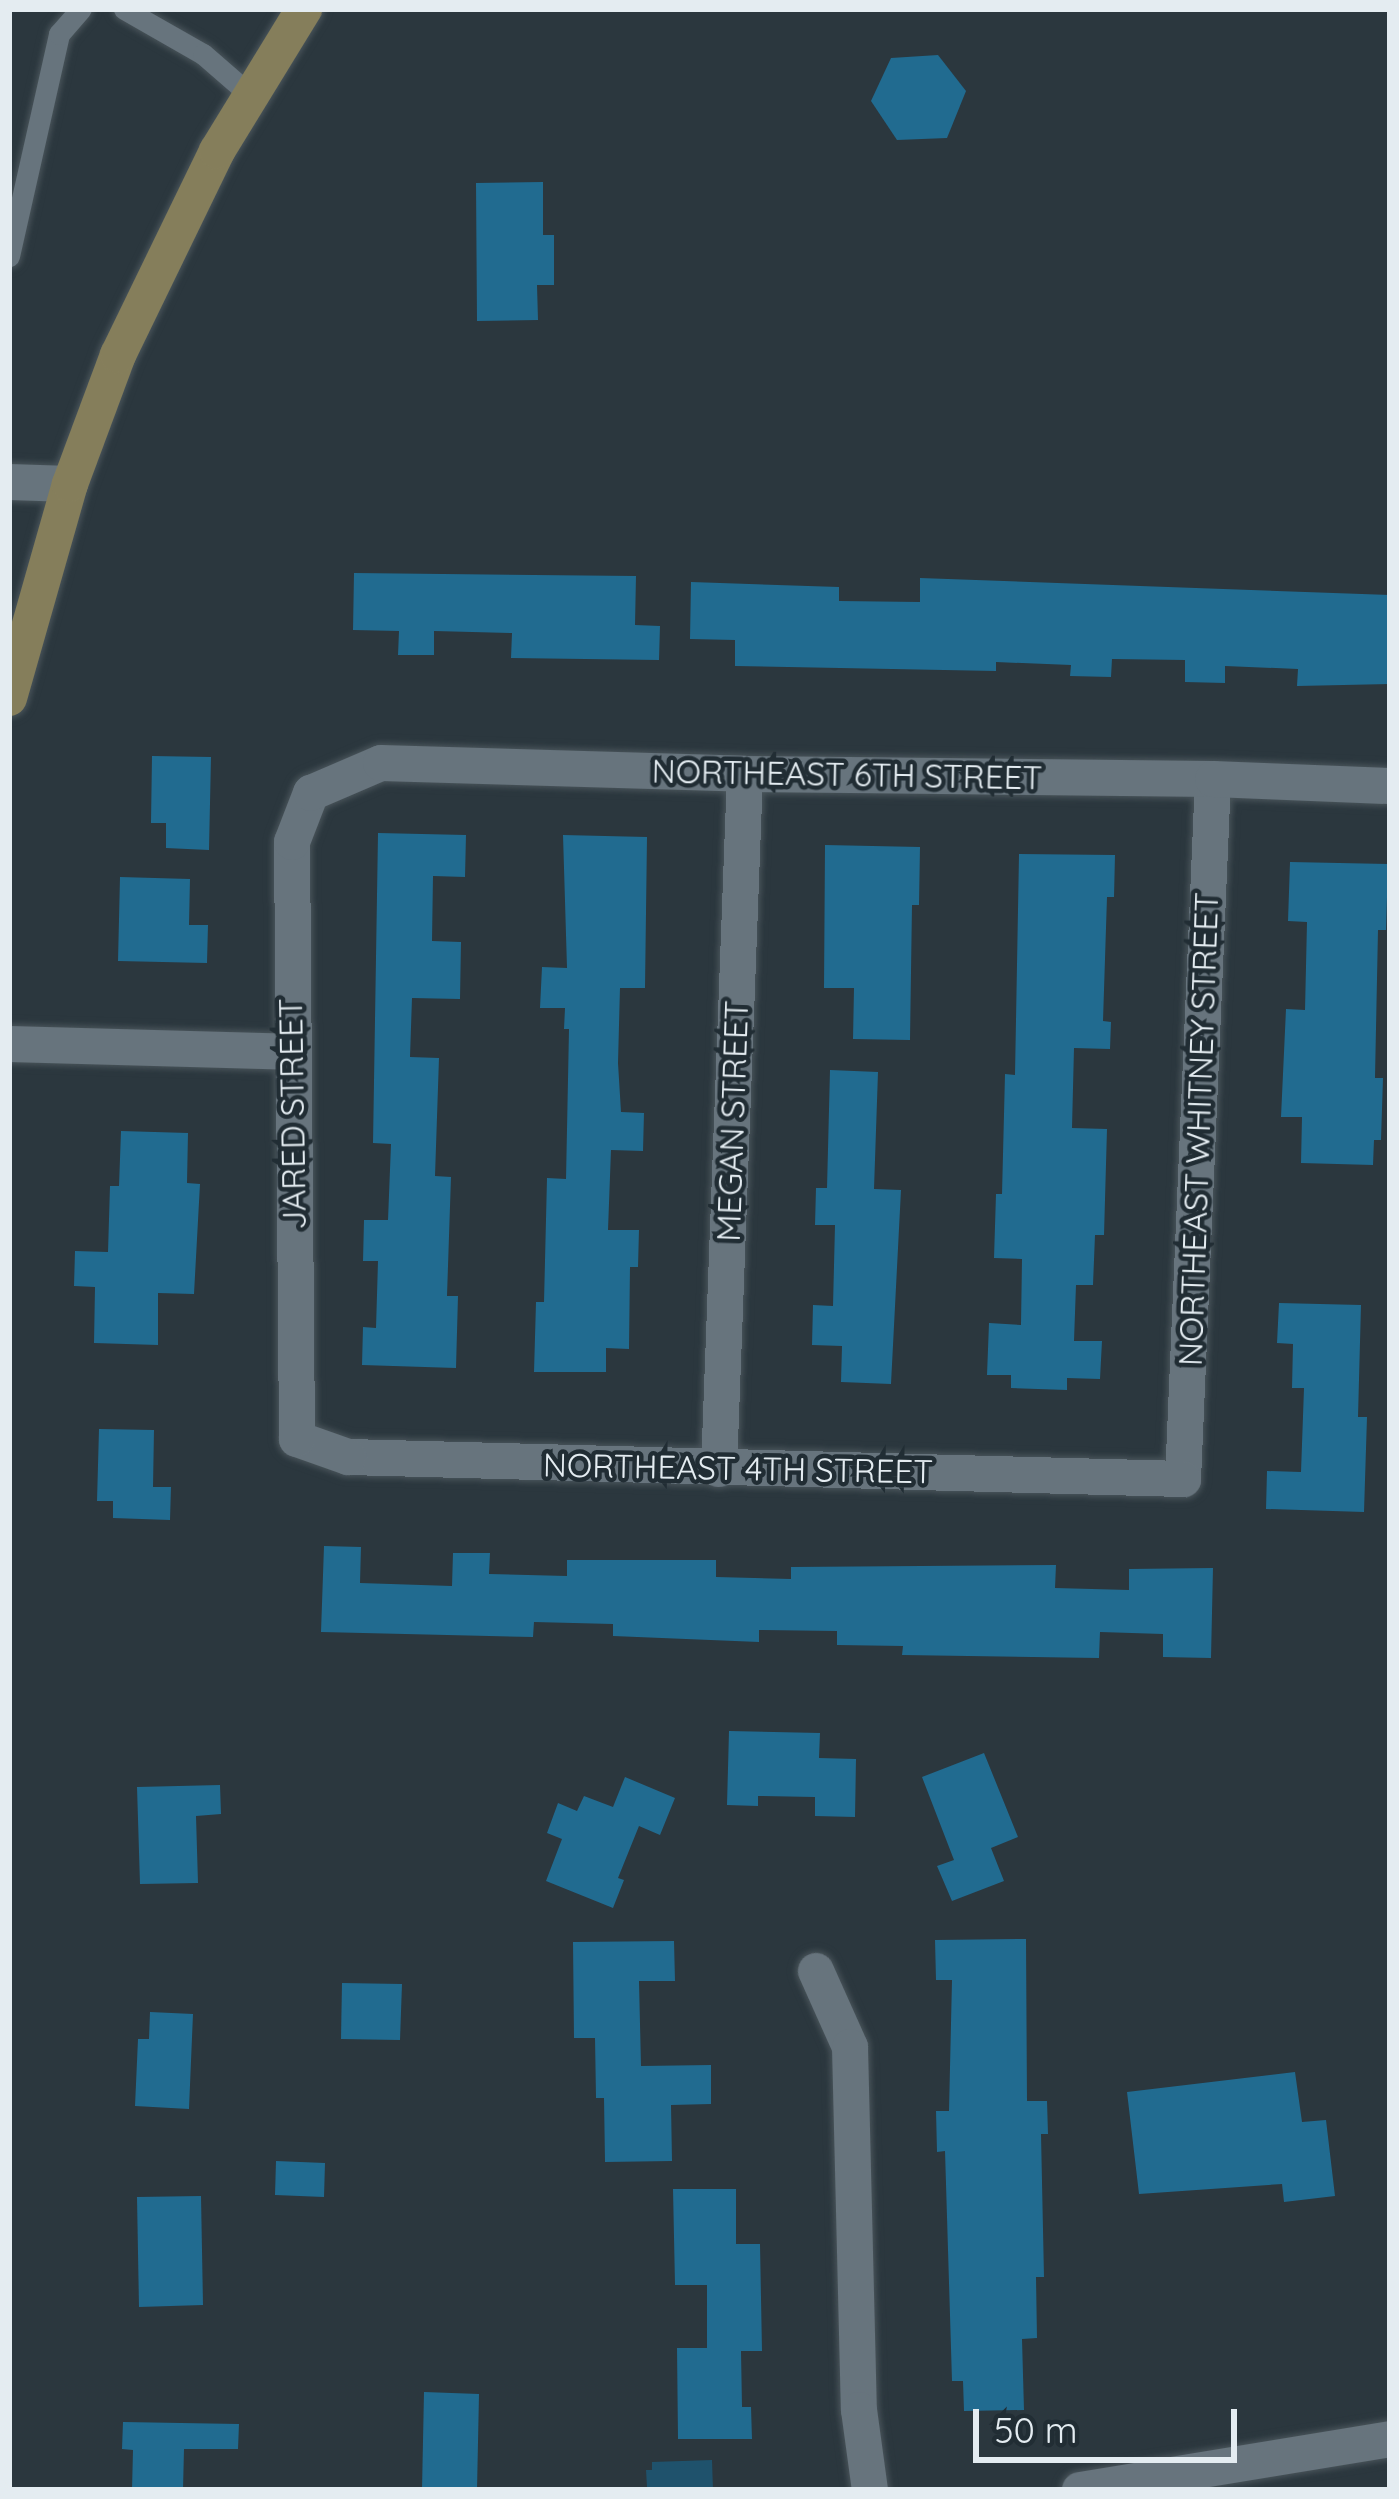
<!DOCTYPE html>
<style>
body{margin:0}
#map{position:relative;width:1399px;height:2499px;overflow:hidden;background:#2b373e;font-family:Quicksand,sans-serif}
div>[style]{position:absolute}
.water>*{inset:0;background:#1f526c}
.building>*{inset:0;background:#216b90}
.roads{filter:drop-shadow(0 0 3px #49545a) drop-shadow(0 0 3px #49545a)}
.service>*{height:21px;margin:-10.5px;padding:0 10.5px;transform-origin:10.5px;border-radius:10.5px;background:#67747d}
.minor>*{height:36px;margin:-18px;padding:0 18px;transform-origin:18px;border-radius:18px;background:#67747d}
.secondary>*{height:36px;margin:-18px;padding:0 18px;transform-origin:18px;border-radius:18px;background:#857e5b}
span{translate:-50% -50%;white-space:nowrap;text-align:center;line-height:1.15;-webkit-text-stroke:9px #212d34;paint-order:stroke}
.street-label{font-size:33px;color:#e4ecf1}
.frame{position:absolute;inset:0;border:12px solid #e4ecf1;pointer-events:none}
.scale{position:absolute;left:973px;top:2409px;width:264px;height:54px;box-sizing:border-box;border:6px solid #e4ecf1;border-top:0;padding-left:15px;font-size:36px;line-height:42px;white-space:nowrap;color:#e4ecf1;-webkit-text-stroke:9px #212d34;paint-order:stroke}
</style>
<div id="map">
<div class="water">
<div style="clip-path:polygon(712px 2460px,713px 2490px,647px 2487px,646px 2470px,652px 2470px,652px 2462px)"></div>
</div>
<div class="building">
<div style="clip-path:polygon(938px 55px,966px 91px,947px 138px,897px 140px,871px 101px,891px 58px)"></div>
<div style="clip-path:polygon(543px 182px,543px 235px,554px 235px,554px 285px,537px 285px,538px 320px,477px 321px,476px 183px)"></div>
<div style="clip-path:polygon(354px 573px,636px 576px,635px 625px,660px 626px,659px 660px,511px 658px,512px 633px,434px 631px,434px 655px,398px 655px,399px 631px,353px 630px)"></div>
<div style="clip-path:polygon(920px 578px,1390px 595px,1390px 684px,1297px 686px,1298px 669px,1225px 666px,1225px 683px,1185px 682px,1185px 660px,1112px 659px,1111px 677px,1070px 676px,1071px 665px,996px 662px,996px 671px,735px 666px,735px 640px,690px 639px,691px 582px,839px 587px,839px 601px,920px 602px)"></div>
<div style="clip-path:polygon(152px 756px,211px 757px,209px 850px,166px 848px,166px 823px,151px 823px)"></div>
<div style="clip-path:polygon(378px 833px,466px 835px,465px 877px,433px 876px,432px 941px,461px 942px,460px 999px,412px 998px,410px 1057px,439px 1058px,435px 1176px,451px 1177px,447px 1296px,458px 1296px,456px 1368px,362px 1365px,363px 1327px,376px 1328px,378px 1261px,363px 1261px,364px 1220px,388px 1220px,391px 1144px,373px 1143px)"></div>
<div style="clip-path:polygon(563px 835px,647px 837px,645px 988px,620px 988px,618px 1063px,621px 1112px,644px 1113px,643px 1151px,611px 1150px,608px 1230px,639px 1230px,638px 1267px,630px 1267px,629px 1349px,606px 1348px,606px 1372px,534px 1372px,536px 1302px,544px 1302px,547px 1178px,566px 1179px,569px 1029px,564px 1029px,565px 1008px,540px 1008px,542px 967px,567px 968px)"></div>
<div style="clip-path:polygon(825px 845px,920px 847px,919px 905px,912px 905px,910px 1040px,853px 1039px,854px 988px,824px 988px)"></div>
<div style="clip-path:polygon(1019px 854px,1115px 855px,1114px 897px,1107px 897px,1103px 1021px,1111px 1022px,1110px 1049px,1074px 1048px,1072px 1128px,1107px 1129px,1104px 1235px,1095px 1235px,1093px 1285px,1076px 1285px,1074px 1341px,1102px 1341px,1100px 1379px,1067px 1378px,1067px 1390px,1011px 1388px,1011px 1375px,987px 1375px,989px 1323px,1021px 1325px,1022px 1259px,994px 1258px,996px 1194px,1002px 1194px,1005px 1074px,1015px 1075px)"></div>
<div style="clip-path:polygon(1290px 862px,1388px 864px,1386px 930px,1378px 930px,1375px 1078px,1383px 1078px,1381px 1140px,1374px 1140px,1373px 1165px,1301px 1163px,1302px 1117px,1281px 1117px,1286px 1009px,1305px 1010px,1307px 922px,1288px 921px)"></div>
<div style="clip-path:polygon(120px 877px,190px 879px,189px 925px,208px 925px,207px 963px,118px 961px)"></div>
<div style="clip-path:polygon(830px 1070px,878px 1072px,874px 1189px,901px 1190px,891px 1384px,841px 1382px,842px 1346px,812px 1345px,813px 1305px,833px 1306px,835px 1225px,815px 1225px,816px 1188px,827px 1188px)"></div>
<div style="clip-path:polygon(121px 1131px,188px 1133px,187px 1183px,200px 1184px,194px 1294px,158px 1293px,158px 1345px,94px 1343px,95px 1287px,74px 1286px,75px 1251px,108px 1252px,110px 1186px,119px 1186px)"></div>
<div style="clip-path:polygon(1279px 1303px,1361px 1305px,1358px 1417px,1367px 1417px,1364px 1512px,1266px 1509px,1267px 1471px,1301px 1472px,1304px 1388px,1292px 1388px,1293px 1344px,1277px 1343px)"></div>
<div style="clip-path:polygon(99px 1429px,154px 1430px,153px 1487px,171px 1487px,170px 1520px,113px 1518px,113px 1501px,97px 1501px)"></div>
<div style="clip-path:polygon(324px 1546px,361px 1547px,360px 1583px,452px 1586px,453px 1553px,490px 1553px,489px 1574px,567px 1576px,567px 1560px,716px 1560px,716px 1577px,791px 1579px,791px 1567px,1056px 1565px,1055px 1588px,1129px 1590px,1129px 1569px,1213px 1568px,1211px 1658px,1163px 1657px,1163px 1634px,1100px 1632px,1099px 1658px,902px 1655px,903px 1646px,837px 1645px,837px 1631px,759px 1630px,759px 1642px,613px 1636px,613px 1624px,534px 1622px,533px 1637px,321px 1632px)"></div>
<div style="clip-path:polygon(729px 1731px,820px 1733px,819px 1758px,856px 1759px,855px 1817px,815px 1816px,815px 1797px,758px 1796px,758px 1806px,727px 1805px)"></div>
<div style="clip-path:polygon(984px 1753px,1018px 1837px,991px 1848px,1004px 1881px,952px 1901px,937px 1866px,954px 1860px,922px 1777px)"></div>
<div style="clip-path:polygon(625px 1777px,675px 1798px,660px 1835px,639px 1826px,618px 1878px,624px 1880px,613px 1908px,546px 1881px,562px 1839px,547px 1833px,558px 1803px,577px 1811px,584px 1796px,613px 1807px)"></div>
<div style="clip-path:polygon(220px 1785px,221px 1814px,196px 1816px,198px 1883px,140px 1884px,137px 1787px)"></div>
<div style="clip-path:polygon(1026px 1939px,1027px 2101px,1047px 2101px,1048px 2134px,1041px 2134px,1044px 2277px,1036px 2277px,1037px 2338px,1022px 2339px,1024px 2410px,964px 2411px,963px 2381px,952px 2381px,945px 2151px,937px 2152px,936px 2111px,949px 2111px,952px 1980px,936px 1980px,935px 1940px)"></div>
<div style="clip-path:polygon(674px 1941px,675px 1981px,639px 1981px,641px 2066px,711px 2065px,711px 2104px,671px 2105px,672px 2161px,605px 2162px,604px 2098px,596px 2098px,595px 2038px,574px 2038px,573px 1942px)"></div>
<div style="clip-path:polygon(342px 1983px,402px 1984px,400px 2040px,341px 2039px)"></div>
<div style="clip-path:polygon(150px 2012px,193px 2014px,189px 2109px,135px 2106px,138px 2039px,149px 2039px)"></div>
<div style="clip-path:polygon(1295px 2072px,1302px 2122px,1326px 2120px,1335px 2196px,1284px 2202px,1282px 2184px,1139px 2194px,1127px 2092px)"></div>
<div style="clip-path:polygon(276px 2161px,325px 2163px,324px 2197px,275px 2195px)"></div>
<div style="clip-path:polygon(673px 2189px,736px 2189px,736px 2244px,760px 2244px,762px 2351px,741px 2351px,742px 2407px,751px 2407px,752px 2439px,678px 2439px,677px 2348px,707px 2348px,707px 2285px,675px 2285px)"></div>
<div style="clip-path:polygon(201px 2196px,203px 2305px,139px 2307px,137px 2197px)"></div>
<div style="clip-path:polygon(424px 2392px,479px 2394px,477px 2490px,422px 2490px)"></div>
<div style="clip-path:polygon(123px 2422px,239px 2424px,238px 2449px,184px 2449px,183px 2490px,132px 2490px,133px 2450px,122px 2449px)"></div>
</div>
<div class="roads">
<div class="service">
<div style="left:124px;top:9px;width:91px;rotate:29.7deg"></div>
<div style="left:203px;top:54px;width:61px;rotate:41deg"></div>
<div style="left:9px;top:256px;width:228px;rotate:-77.3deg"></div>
<div style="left:59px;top:34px;width:33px;rotate:-49deg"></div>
</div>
<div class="minor">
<div style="left:9px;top:482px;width:61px;rotate:1.9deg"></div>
<div style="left:1213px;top:779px;width:701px;rotate:92.45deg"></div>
<div style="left:1183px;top:1479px;width:835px;rotate:-178.49deg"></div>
<div style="left:348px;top:1457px;width:54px;rotate:-160.6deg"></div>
<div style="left:297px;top:1439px;width:597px;rotate:-90.48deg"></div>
<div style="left:292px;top:842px;width:53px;rotate:-68.8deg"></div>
<div style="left:311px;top:793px;width:76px;rotate:-23.2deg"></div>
<div style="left:381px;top:763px;width:364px;rotate:1.7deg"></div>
<div style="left:745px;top:774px;width:468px;rotate:0.6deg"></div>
<div style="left:1213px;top:779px;width:177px;rotate:2.3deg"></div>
<div style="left:9px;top:1044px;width:281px;rotate:1.6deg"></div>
<div style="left:719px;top:1469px;width:695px;rotate:-87.86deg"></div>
<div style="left:816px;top:1971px;width:83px;rotate:65.9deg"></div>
<div style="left:850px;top:2047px;width:363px;rotate:88.6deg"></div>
<div style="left:859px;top:2410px;width:81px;rotate:82.2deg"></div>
<div style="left:1080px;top:2490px;width:314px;rotate:-9.3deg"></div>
</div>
<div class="secondary">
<div style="left:9px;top:698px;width:223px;rotate:-74.1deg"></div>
<div style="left:70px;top:484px;width:138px;rotate:-69.6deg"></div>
<div style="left:118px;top:355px;width:227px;rotate:-64.1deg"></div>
<div style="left:217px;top:151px;width:167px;rotate:-58.5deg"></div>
</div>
</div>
<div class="street-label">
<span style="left:847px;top:774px;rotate:1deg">NORTHEAST 6TH STREET</span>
<span style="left:292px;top:1114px;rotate:-91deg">JARED STREET</span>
<span style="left:732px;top:1121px;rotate:-88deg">MEGAN STREET</span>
<span style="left:1198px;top:1129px;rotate:-88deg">NORTHEAST WHITNEY STREET</span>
<span style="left:738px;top:1468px;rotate:1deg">NORTHEAST 4TH STREET</span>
</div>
<div class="frame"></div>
<div class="scale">50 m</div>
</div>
